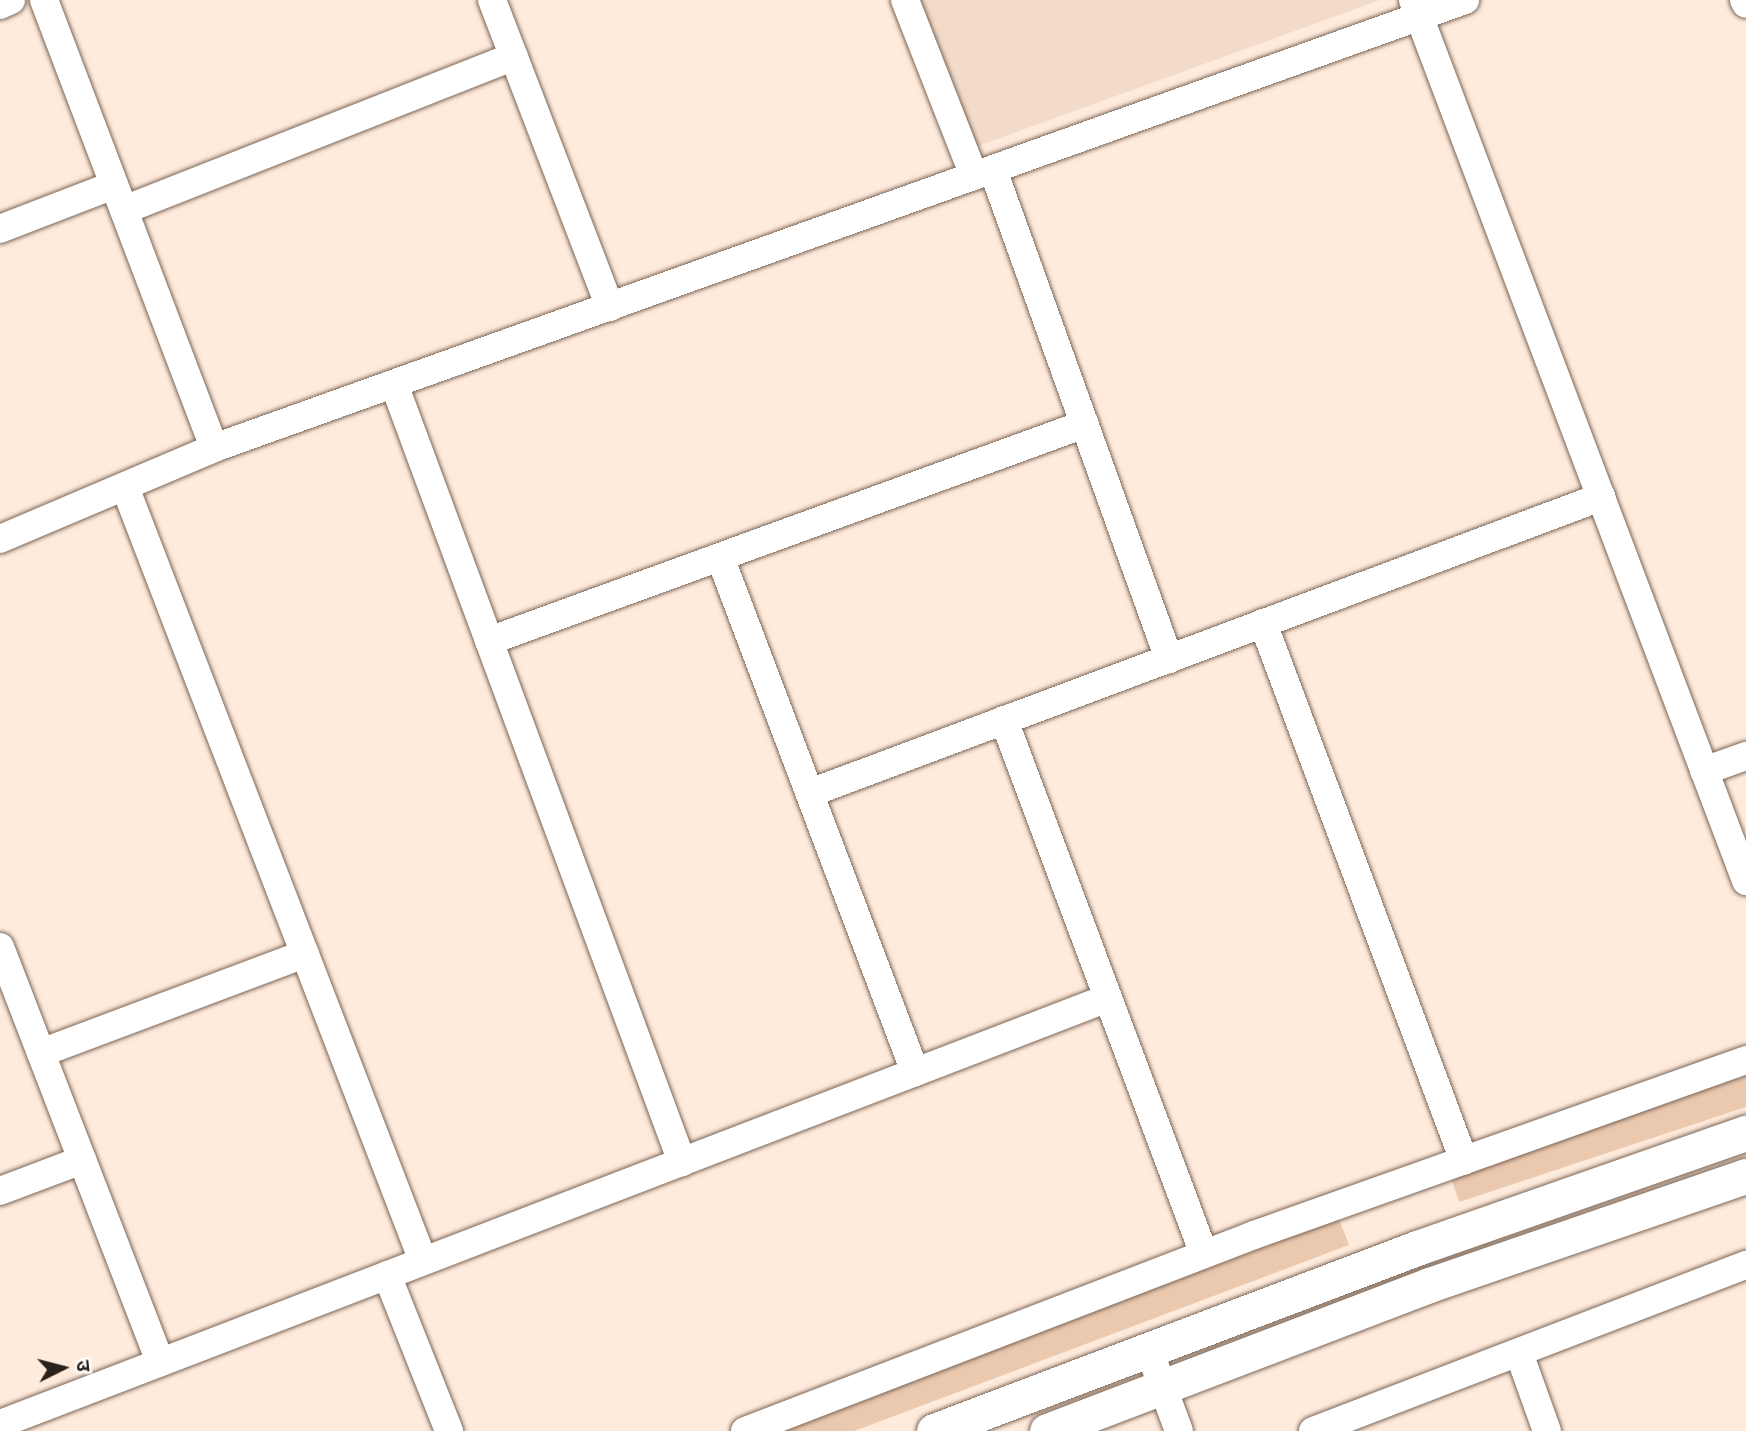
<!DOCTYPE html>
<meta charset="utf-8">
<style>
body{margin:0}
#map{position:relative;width:1746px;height:1431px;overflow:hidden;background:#ffebdc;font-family:Lora,"Noto Sans Devanagari",serif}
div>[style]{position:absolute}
.built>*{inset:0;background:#f3dbc9}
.green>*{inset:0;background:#ebc9af}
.roads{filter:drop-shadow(0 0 2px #7a6555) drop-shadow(0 0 2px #7a6555)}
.minor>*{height:28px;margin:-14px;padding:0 14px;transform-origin:14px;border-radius:14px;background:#fff}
.tertiary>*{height:35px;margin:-17.5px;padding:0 17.5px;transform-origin:17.5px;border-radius:17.5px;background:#fff}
span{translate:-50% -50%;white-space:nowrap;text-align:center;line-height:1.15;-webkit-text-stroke:5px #fff;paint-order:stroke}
.north{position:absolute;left:28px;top:1333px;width:70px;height:70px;-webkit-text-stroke:5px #fff;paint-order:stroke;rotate:84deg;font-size:19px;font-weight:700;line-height:28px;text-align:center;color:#2a221b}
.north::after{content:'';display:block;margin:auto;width:24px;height:32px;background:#2a221b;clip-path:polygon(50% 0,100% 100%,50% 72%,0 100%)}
</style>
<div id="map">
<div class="built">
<div style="clip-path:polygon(896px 0,1380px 0,956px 154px)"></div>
</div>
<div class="green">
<div style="clip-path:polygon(1746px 1076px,1746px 1107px,1459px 1202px,1450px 1174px)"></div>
<div style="clip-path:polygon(1339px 1219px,1349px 1245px,854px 1431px,775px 1431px)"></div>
</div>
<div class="roads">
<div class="minor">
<div style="left:44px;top:0;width:479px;rotate:69.2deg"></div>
<div style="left:492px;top:0;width:329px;rotate:69deg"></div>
<div style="left:905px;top:0;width:189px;rotate:68.6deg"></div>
<div style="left:1413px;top:0;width:942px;rotate:69.29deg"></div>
<div style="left:1744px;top:0;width:4px;rotate:63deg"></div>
<div style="left:0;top:5px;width:12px;rotate:-24deg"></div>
<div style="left:993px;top:170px;width:520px;rotate:70.21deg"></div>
<div style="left:124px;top:210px;width:419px;rotate:-21.5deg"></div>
<div style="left:0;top:229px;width:122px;rotate:-21.1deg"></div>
<div style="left:394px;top:384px;width:830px;rotate:69.69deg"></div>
<div style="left:125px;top:487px;width:829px;rotate:68.94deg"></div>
<div style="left:0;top:539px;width:233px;rotate:-23deg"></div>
<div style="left:214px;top:448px;width:1329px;rotate:-19.7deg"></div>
<div style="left:720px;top:557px;width:551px;rotate:69.26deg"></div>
<div style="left:1263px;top:623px;width:574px;rotate:69.51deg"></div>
<div style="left:489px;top:641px;width:634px;rotate:-20.01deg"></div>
<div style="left:1004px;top:720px;width:570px;rotate:69.47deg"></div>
<div style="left:1704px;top:771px;width:45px;rotate:-19.7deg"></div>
<div style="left:810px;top:793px;width:845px;rotate:-20.52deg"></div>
<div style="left:0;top:947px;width:445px;rotate:68.9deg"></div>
<div style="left:41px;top:1053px;width:282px;rotate:-20.6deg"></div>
<div style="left:0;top:1191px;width:88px;rotate:-20.7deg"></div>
<div style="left:387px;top:1275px;width:168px;rotate:68.3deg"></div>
<div style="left:1149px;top:1350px;width:86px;rotate:69.7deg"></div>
<div style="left:1519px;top:1353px;width:83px;rotate:70.3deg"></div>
<div style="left:0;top:1424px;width:1187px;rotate:-21.03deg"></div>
<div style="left:745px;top:1431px;width:545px;rotate:-21.06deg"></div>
<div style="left:1254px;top:1235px;width:522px;rotate:-19.58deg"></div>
<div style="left:1313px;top:1431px;width:464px;rotate:-21deg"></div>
</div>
<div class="tertiary">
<div style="left:934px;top:1431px;width:517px;rotate:-20.75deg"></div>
<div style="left:1417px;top:1248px;width:349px;rotate:-19.3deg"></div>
<div style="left:1047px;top:1431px;width:409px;rotate:-20.9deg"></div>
<div style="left:1429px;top:1285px;width:335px;rotate:-19deg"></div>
</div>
</div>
<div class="north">उ</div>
</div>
